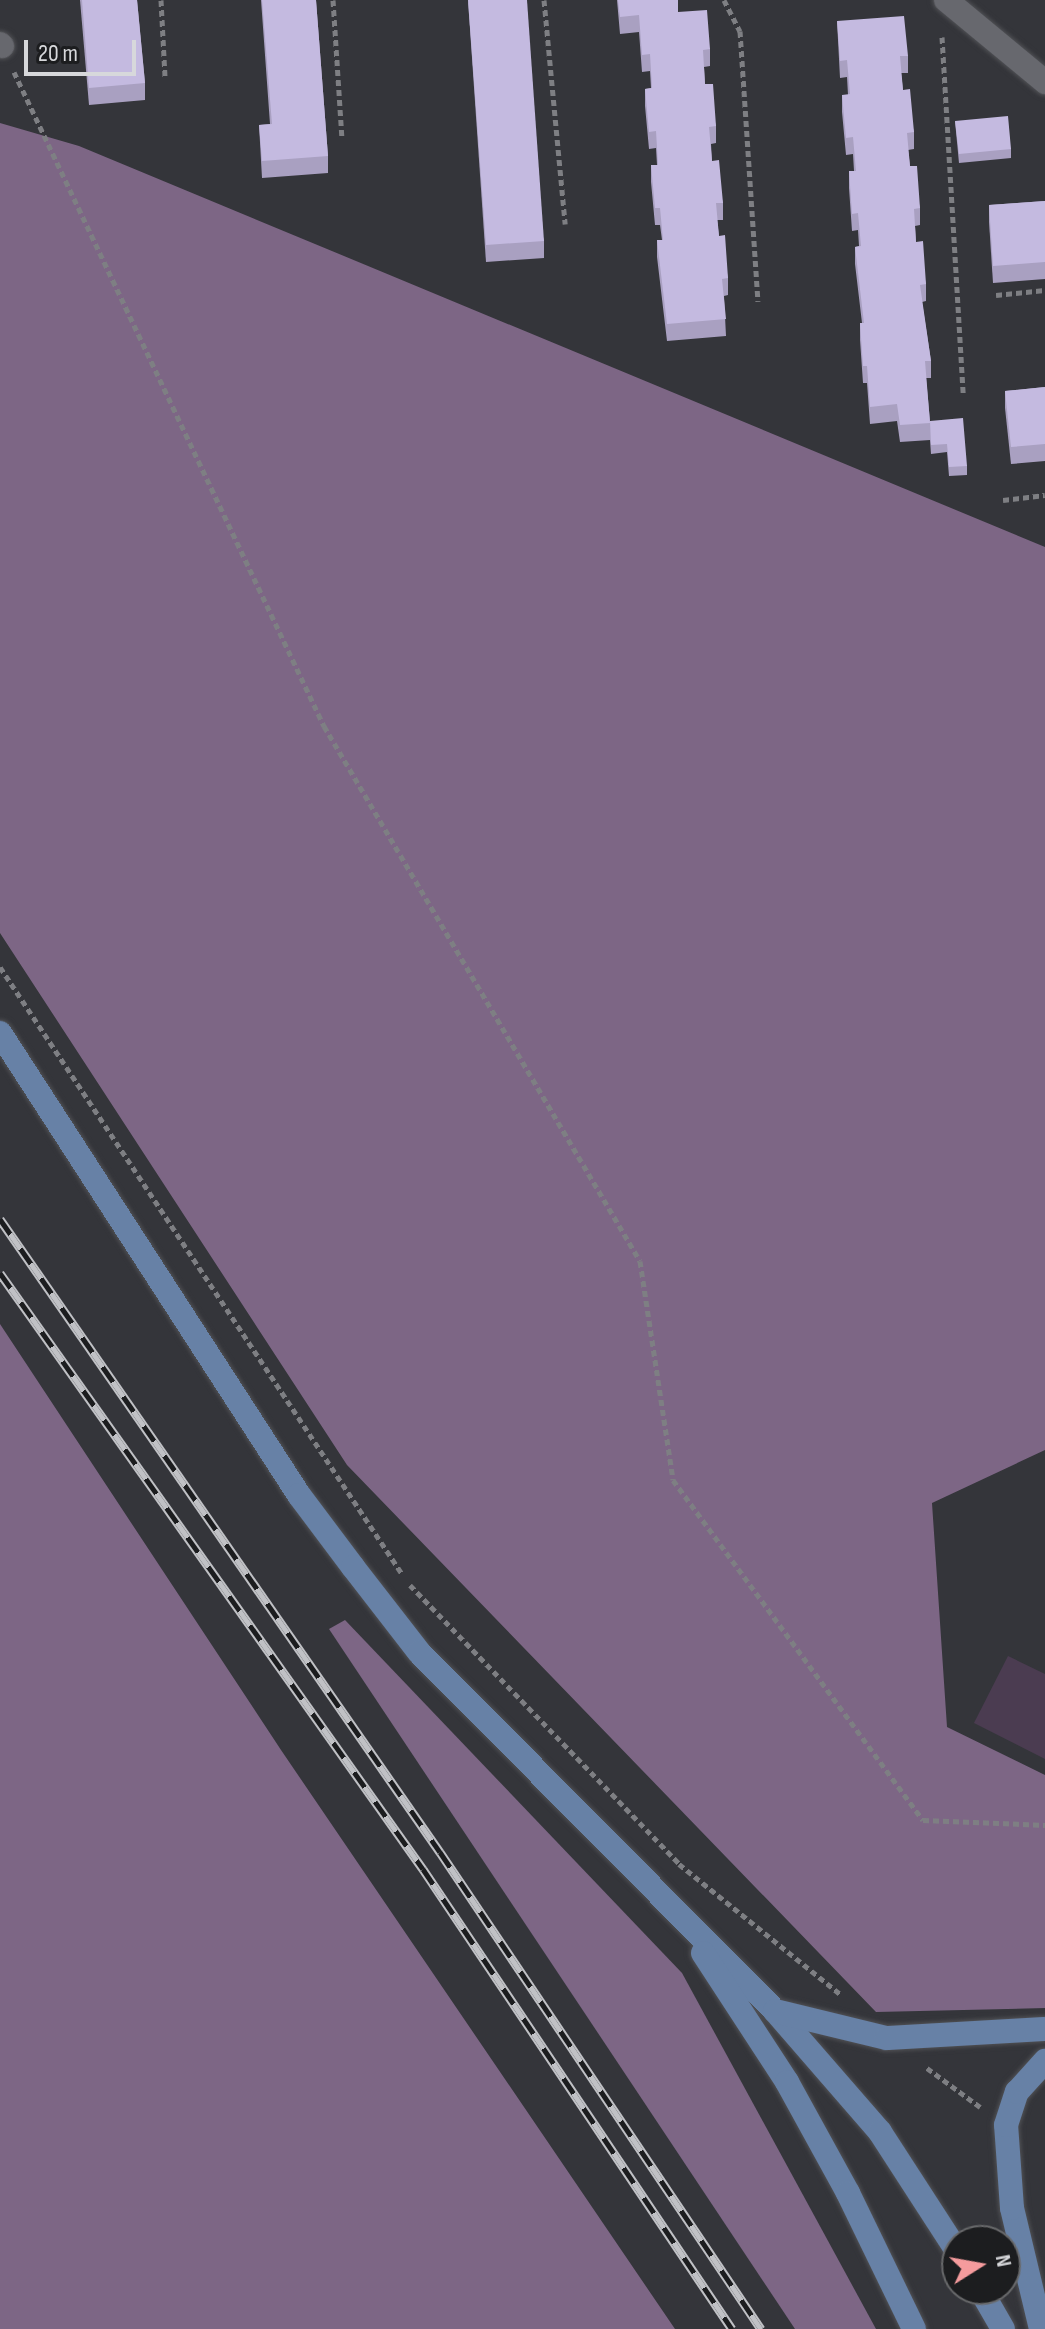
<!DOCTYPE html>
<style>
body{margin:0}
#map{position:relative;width:1045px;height:2329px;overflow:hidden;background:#34353a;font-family:"Sofia Sans Condensed",sans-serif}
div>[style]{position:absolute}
.green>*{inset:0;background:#4b3c51}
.forest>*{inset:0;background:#7d6685}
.path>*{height:5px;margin-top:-2.5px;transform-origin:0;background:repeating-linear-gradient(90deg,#7e7f83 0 6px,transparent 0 10px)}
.roads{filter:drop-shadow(0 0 2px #505155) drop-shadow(0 0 2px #505155)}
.minor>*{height:24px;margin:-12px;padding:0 12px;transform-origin:12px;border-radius:12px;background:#67686e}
.major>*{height:24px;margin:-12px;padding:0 12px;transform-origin:12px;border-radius:12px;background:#6781a6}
.rail>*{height:9px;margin-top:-4.5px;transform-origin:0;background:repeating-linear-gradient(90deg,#1c1d1f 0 18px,#c0c1c5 0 36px);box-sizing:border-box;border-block:2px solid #c0c1c5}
.wall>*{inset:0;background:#a9a0c1}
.building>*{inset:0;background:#c4bae0}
span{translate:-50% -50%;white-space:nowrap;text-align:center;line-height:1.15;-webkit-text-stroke:8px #1c1d1f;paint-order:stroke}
.north{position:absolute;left:941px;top:2225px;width:80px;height:80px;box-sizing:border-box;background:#1c1d1f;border:2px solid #67686a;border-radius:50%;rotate:79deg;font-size:22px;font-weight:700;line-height:32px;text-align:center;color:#d7d8db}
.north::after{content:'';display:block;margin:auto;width:28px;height:36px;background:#f59b9d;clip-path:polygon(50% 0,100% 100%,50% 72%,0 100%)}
.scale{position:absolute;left:24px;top:40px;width:112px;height:36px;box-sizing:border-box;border:4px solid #d7d8db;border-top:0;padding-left:10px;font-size:24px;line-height:28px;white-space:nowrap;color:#d7d8db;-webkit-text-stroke:6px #1c1d1f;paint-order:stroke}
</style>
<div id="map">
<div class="green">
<div style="clip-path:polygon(1008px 1656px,1045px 1674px,1045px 1759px,974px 1723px)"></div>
</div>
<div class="forest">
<div style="clip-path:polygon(0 123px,79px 146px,1045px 547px,1045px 1450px,932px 1503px,947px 1727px,1045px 1775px,1045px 2008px,876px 2012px,347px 1465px,0 933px)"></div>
<div style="clip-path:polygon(0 1324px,281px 1750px,675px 2329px,0 2329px)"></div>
<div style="clip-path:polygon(345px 1620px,682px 1973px,876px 2329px,795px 2329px,329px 1629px)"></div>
</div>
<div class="path">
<div style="left:161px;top:0;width:77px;rotate:87deg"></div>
<div style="left:333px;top:0;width:139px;rotate:86.3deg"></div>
<div style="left:544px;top:0;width:225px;rotate:84.6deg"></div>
<div style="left:724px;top:0;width:35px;rotate:63deg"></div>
<div style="left:740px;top:31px;width:271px;rotate:86.2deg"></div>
<div style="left:942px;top:37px;width:358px;rotate:86.6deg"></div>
<div style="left:14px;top:72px;width:724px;rotate:64.64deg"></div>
<div style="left:324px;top:726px;width:621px;rotate:59.43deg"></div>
<div style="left:640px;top:1261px;width:221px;rotate:81.4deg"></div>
<div style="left:673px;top:1480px;width:422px;rotate:53.7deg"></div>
<div style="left:923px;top:1820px;width:122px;rotate:2.3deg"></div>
<div style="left:996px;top:295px;width:49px;rotate:-5.8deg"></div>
<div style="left:1003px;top:500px;width:42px;rotate:-6.8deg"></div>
<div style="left:0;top:967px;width:728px;rotate:56.48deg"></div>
<div style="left:410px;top:1585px;width:388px;rotate:46deg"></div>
<div style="left:679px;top:1864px;width:207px;rotate:38.9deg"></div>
<div style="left:927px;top:2068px;width:66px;rotate:36.3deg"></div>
</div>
<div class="roads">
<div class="minor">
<div style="left:946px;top:0;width:129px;rotate:39.6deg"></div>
<div style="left:0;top:44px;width:3px;rotate:45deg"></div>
</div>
<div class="major">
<div style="left:0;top:1033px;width:550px;rotate:57.09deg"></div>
<div style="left:299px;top:1495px;width:90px;rotate:53.1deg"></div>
<div style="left:353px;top:1567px;width:108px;rotate:52.2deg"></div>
<div style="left:419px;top:1652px;width:506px;rotate:45.24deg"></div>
<div style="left:775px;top:2011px;width:160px;rotate:49deg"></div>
<div style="left:880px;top:2132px;width:142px;rotate:57.1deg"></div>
<div style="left:703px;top:1953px;width:154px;rotate:56.9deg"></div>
<div style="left:787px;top:2082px;width:127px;rotate:61.2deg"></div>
<div style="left:848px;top:2193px;width:151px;rotate:64.1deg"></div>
<div style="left:775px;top:2011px;width:115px;rotate:13.6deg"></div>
<div style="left:887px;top:2038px;width:158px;rotate:-3.3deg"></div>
<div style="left:980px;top:2289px;width:46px;rotate:60.1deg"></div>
<div style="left:1041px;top:2329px;width:124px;rotate:-103.5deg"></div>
<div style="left:1012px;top:2208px;width:83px;rotate:-94.1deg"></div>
<div style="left:1006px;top:2125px;width:35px;rotate:-72deg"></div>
<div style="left:1017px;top:2092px;width:42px;rotate:-47.9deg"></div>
</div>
</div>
<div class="rail">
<div style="left:0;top:1219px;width:771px;rotate:55.2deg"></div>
<div style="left:440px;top:1852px;width:575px;rotate:56.06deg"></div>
<div style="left:0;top:1273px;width:731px;rotate:54.64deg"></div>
<div style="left:423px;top:1869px;width:554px;rotate:56.11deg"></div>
</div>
<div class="wall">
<div style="clip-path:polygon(80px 0,137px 0,145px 83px,145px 100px,89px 105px)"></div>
<div style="clip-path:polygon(261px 0,316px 0,328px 156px,328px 173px,262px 178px,259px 125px,270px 124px)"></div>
<div style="clip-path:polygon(468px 0,544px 241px,544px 258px,486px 262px)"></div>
<div style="clip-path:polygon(617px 0,678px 0,678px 12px,710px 49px,710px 66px,704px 67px,705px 84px,716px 126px,716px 143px,711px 144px,712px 161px,723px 203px,723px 220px,717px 220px,719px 236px,728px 278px,728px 295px,724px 296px,726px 336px,667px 341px,657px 257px,657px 240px,662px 240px,660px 225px,655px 225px,651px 182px,651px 165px,657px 165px,656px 148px,649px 149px,645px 106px,645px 89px,651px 88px,650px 71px,642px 72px,639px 32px,620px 34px)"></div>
<div style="clip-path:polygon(837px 21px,908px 56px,908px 73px,901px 73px,903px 90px,914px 132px,914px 149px,908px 150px,910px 166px,920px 208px,920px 225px,915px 226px,916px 242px,926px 284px,926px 301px,922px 302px,931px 361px,931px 378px,926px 378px,930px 421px,967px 466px,967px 475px,949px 476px,947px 452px,931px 454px,930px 440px,900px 442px,897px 421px,870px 424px,867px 383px,863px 383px,860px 340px,860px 323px,862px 323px,855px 264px,855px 247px,859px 246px,858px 230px,852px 231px,849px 188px,849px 171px,854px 171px,853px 154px,846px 155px,842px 112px,842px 95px,848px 95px,847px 77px,840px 78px)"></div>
<div style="clip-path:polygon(955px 121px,1011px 149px,1011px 158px,959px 163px)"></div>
<div style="clip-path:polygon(1045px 201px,1045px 279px,993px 283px,989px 222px,989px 205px)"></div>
<div style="clip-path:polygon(1045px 387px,1045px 461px,1011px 464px,1005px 408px,1005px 391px)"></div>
</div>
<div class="building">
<div style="clip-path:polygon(82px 0,137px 0,145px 83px,89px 88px)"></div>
<div style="clip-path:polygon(262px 0,316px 0,328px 156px,262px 161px,259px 125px,272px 124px)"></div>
<div style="clip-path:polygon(468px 0,527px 0,544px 241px,486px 245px)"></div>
<div style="clip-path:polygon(618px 0,678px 0,678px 12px,707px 10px,710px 49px,703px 50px,705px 84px,713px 84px,716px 126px,709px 127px,712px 161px,719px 160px,723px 203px,716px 203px,719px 236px,725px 235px,728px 278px,722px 279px,726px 319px,667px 324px,657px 240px,663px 240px,660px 208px,655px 208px,651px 165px,658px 165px,656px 131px,649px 132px,645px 89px,652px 88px,650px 54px,642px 55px,639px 15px,620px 17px)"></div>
<div style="clip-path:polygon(904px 16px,908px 56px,900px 56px,903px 90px,910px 89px,914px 132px,907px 133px,910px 166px,917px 166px,920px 208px,914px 209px,916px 242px,923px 241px,926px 284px,920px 285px,931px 361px,925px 361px,930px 423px,900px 425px,897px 404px,870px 407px,867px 366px,863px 366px,860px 323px,864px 323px,855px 247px,861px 246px,858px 213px,852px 214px,849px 171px,856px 171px,853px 137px,846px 138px,842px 95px,850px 94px,847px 60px,840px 61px,837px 21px)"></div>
<div style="clip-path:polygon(1008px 116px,1011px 149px,959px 154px,955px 121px)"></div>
<div style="clip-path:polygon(1045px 201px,1045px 262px,993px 266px,989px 205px)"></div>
<div style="clip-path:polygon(1045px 387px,1045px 444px,1011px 447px,1005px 391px)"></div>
<div style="clip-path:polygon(963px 418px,967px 466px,949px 467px,947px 444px,931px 445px,930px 421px)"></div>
</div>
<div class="north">N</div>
<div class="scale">20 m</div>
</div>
